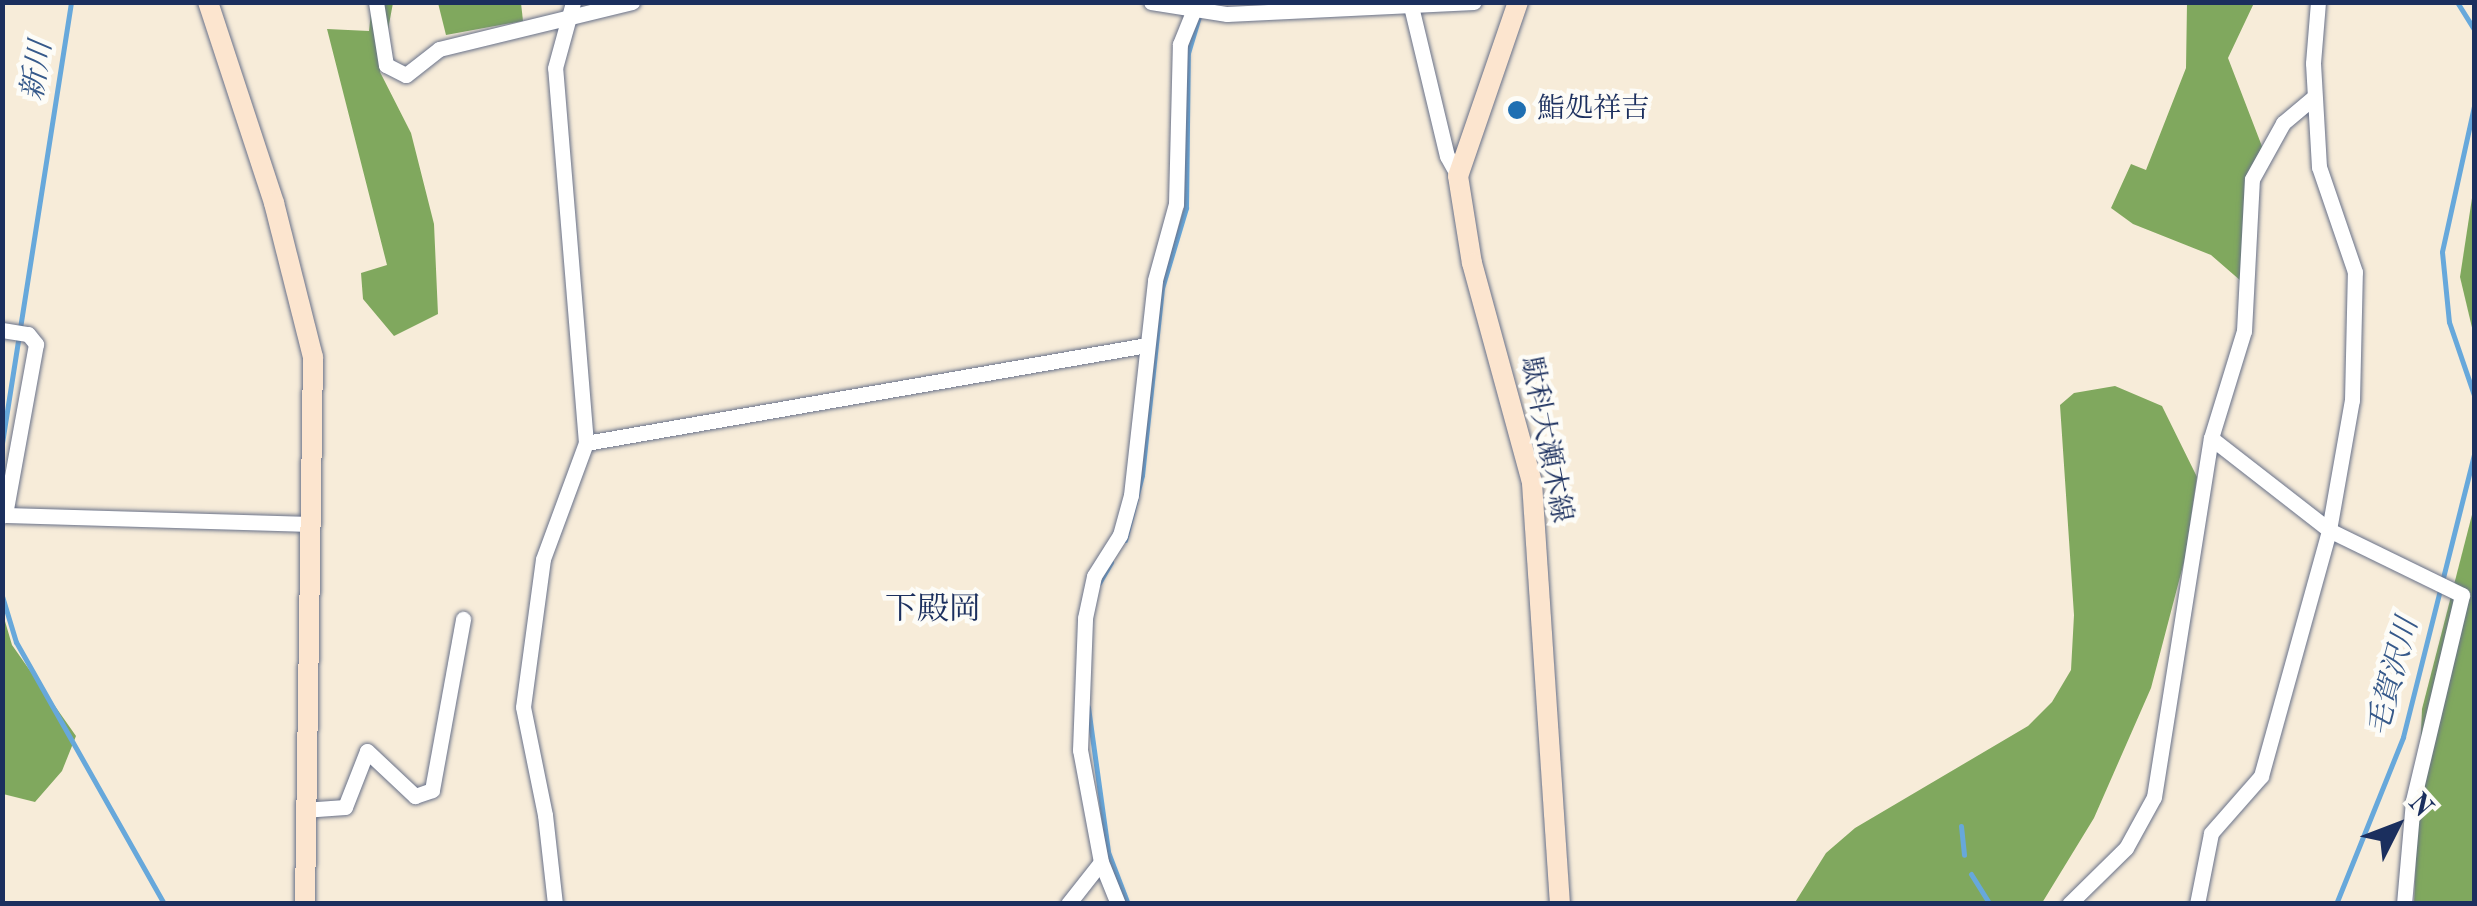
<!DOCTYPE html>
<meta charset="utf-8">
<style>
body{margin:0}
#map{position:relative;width:2477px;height:906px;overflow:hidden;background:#f7ecd9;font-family:"Old Standard TT","Noto Serif JP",serif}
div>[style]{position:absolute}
.forest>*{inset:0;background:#80a85e}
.stream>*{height:5px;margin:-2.5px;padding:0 2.5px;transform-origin:2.5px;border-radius:2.5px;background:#67a8db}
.roads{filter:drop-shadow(0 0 2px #687189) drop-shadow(0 0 2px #687189)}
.street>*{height:15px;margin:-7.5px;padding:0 7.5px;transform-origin:7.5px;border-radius:7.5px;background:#fff}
.secondary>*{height:20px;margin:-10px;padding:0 10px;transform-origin:10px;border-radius:10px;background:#fce5cf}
.dots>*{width:28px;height:28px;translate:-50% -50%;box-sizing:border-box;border:5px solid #fdfcf7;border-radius:50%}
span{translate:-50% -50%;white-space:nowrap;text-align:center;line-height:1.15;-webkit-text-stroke:9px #fdfcf7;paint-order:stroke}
.poi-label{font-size:28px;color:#1b2f5e}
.left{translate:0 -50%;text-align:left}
.street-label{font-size:28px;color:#1b2f5e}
.water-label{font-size:30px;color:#36598a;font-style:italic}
.quarter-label{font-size:32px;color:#1b2f5e}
.frame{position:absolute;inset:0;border:5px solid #1b2f5e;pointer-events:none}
.north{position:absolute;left:2347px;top:776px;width:100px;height:100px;-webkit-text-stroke:8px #fdfcf7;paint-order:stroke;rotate:48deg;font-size:28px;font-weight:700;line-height:40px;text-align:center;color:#1b2f5e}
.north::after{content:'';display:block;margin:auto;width:35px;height:45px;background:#1b2f5e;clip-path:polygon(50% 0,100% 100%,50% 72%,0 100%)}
</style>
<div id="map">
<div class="forest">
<div style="clip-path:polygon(372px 3px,393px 3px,380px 72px,411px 133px,434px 224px,438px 314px,394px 336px,363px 299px,361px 273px,387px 265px,327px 29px,369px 31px)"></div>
<div style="clip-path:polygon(438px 3px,521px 3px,523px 21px,446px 35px)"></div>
<div style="clip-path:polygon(2187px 3px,2254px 3px,2228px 58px,2263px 149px,2252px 179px,2249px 288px,2211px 255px,2133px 224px,2111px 208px,2131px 164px,2146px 170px,2186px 68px)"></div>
<div style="clip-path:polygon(2474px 185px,2474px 336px,2460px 277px)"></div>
<div style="clip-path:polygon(2115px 386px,2162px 406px,2197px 477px,2185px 558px,2151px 688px,2094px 818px,2042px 903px,1794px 904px,1826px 853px,1855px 828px,2028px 726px,2052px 702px,2071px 670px,2074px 615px,2060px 405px,2074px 393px)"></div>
<div style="clip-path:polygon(2474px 507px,2474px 903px,2414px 904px,2422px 709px)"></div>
<div style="clip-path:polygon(2px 611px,12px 645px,76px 736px,62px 771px,35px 802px,3px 794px)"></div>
</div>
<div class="stream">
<div style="left:2457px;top:2px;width:32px;rotate:58deg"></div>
<div style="left:2474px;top:106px;width:149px;rotate:102.4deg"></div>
<div style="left:2442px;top:252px;width:70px;rotate:84.3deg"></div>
<div style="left:2449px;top:322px;width:77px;rotate:71.1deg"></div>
<div style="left:2px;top:443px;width:446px;rotate:-81.1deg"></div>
<div style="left:1125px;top:540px;width:67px;rotate:-75.3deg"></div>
<div style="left:1142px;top:475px;width:188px;rotate:-83.9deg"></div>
<div style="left:1162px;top:288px;width:84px;rotate:-73.3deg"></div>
<div style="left:1186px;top:208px;width:155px;rotate:-89.3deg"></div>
<div style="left:1188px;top:53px;width:42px;rotate:-73.3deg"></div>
<div style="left:1099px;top:583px;width:24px;rotate:-60deg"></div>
<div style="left:2px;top:596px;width:48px;rotate:73.1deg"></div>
<div style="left:16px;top:642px;width:301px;rotate:60.5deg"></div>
<div style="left:1088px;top:707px;width:146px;rotate:82.1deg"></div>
<div style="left:1108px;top:852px;width:56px;rotate:69deg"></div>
<div style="left:1961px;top:826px;width:29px;rotate:84deg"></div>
<div style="left:1971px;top:874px;width:36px;rotate:58deg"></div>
<div style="left:2336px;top:904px;width:180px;rotate:-68.1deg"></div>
<div style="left:2403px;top:737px;width:291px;rotate:-75.9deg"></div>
</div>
<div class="roads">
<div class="street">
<div style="left:376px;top:2px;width:64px;rotate:81deg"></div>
<div style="left:386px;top:65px;width:22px;rotate:27deg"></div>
<div style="left:406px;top:75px;width:42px;rotate:-38.2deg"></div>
<div style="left:439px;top:49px;width:199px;rotate:-13.7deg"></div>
<div style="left:1151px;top:2px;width:77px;rotate:9deg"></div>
<div style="left:1227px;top:14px;width:247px;rotate:-2.8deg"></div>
<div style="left:1410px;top:2px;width:158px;rotate:76.5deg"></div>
<div style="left:1447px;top:156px;width:23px;rotate:61deg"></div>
<div style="left:2px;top:330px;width:26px;rotate:9deg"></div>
<div style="left:28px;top:334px;width:13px;rotate:51deg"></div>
<div style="left:36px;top:344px;width:174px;rotate:100.3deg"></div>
<div style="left:5px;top:515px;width:307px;rotate:1.7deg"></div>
<div style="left:2211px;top:438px;width:112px;rotate:-72.9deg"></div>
<div style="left:2244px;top:331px;width:152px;rotate:-87deg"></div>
<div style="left:2252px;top:179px;width:64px;rotate:-61deg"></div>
<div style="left:2283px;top:123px;width:40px;rotate:-40deg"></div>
<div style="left:586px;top:443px;width:569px;rotate:-9.91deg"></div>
<div style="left:303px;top:810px;width:42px;rotate:-4.1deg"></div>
<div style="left:345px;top:807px;width:60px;rotate:-68.6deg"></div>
<div style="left:367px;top:751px;width:66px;rotate:43.2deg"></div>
<div style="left:415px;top:796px;width:18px;rotate:-19deg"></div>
<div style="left:432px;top:790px;width:174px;rotate:-79.7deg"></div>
<div style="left:555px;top:904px;width:90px;rotate:-96.4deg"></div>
<div style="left:545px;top:815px;width:110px;rotate:-101.5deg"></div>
<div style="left:523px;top:707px;width:149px;rotate:-82.3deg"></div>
<div style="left:543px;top:559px;width:124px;rotate:-69.7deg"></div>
<div style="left:586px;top:443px;width:376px;rotate:-94.7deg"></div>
<div style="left:555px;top:68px;width:68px;rotate:-74.7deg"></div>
<div style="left:1068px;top:904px;width:53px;rotate:-51.8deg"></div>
<div style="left:1118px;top:904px;width:45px;rotate:-112deg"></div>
<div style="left:1101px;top:862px;width:114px;rotate:-100.6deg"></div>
<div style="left:1080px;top:750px;width:132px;rotate:-87.8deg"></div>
<div style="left:1085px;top:618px;width:43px;rotate:-77.9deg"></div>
<div style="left:1094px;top:576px;width:49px;rotate:-57.6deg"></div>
<div style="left:1120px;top:535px;width:41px;rotate:-74.6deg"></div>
<div style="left:1131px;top:495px;width:216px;rotate:-83.6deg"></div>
<div style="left:1155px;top:280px;width:79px;rotate:-74.6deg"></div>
<div style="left:1176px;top:204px;width:160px;rotate:-88.6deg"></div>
<div style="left:1180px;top:44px;width:45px;rotate:-68deg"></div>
<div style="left:2069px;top:904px;width:80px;rotate:-44.5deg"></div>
<div style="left:2126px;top:848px;width:58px;rotate:-61.2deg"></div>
<div style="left:2154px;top:797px;width:363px;rotate:-81deg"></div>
<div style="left:2211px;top:438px;width:150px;rotate:37.9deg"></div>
<div style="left:2329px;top:530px;width:148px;rotate:26deg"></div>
<div style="left:2462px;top:595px;width:212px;rotate:103.4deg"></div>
<div style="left:2413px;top:801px;width:103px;rotate:95deg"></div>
<div style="left:2197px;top:904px;width:72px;rotate:-78.8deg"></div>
<div style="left:2211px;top:833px;width:76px;rotate:-48.7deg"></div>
<div style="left:2261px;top:776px;width:255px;rotate:-74.5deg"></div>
<div style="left:2329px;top:530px;width:132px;rotate:-80deg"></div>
<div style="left:2352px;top:400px;width:128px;rotate:-88.7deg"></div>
<div style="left:2355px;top:272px;width:111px;rotate:-108.9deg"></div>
<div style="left:2319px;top:167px;width:104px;rotate:-93.3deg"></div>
<div style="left:2313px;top:63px;width:61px;rotate:-85.3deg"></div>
</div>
<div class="secondary">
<div style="left:208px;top:2px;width:212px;rotate:71.8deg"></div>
<div style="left:274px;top:203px;width:159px;rotate:75.8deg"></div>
<div style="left:313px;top:357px;width:547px;rotate:90.84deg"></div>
<div style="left:1518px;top:2px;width:184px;rotate:109deg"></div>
<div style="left:1458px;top:176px;width:88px;rotate:80.9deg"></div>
<div style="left:1472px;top:263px;width:228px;rotate:74.7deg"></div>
<div style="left:1532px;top:483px;width:422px;rotate:86.2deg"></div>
</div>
</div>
<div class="dots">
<div style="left:1517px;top:110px;background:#1f6fb2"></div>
</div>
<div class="poi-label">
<span class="left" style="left:1537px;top:110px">鮨処祥吉</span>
</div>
<div class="street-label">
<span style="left:1545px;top:440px;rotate:79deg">駄科大瀬木線</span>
</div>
<div class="water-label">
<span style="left:38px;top:71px;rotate:-81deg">新川</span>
<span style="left:2394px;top:677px;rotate:-75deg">毛賀沢川</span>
</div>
<div class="quarter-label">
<span style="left:933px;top:611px">下殿岡</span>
</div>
<div class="frame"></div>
<div class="north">N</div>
</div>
